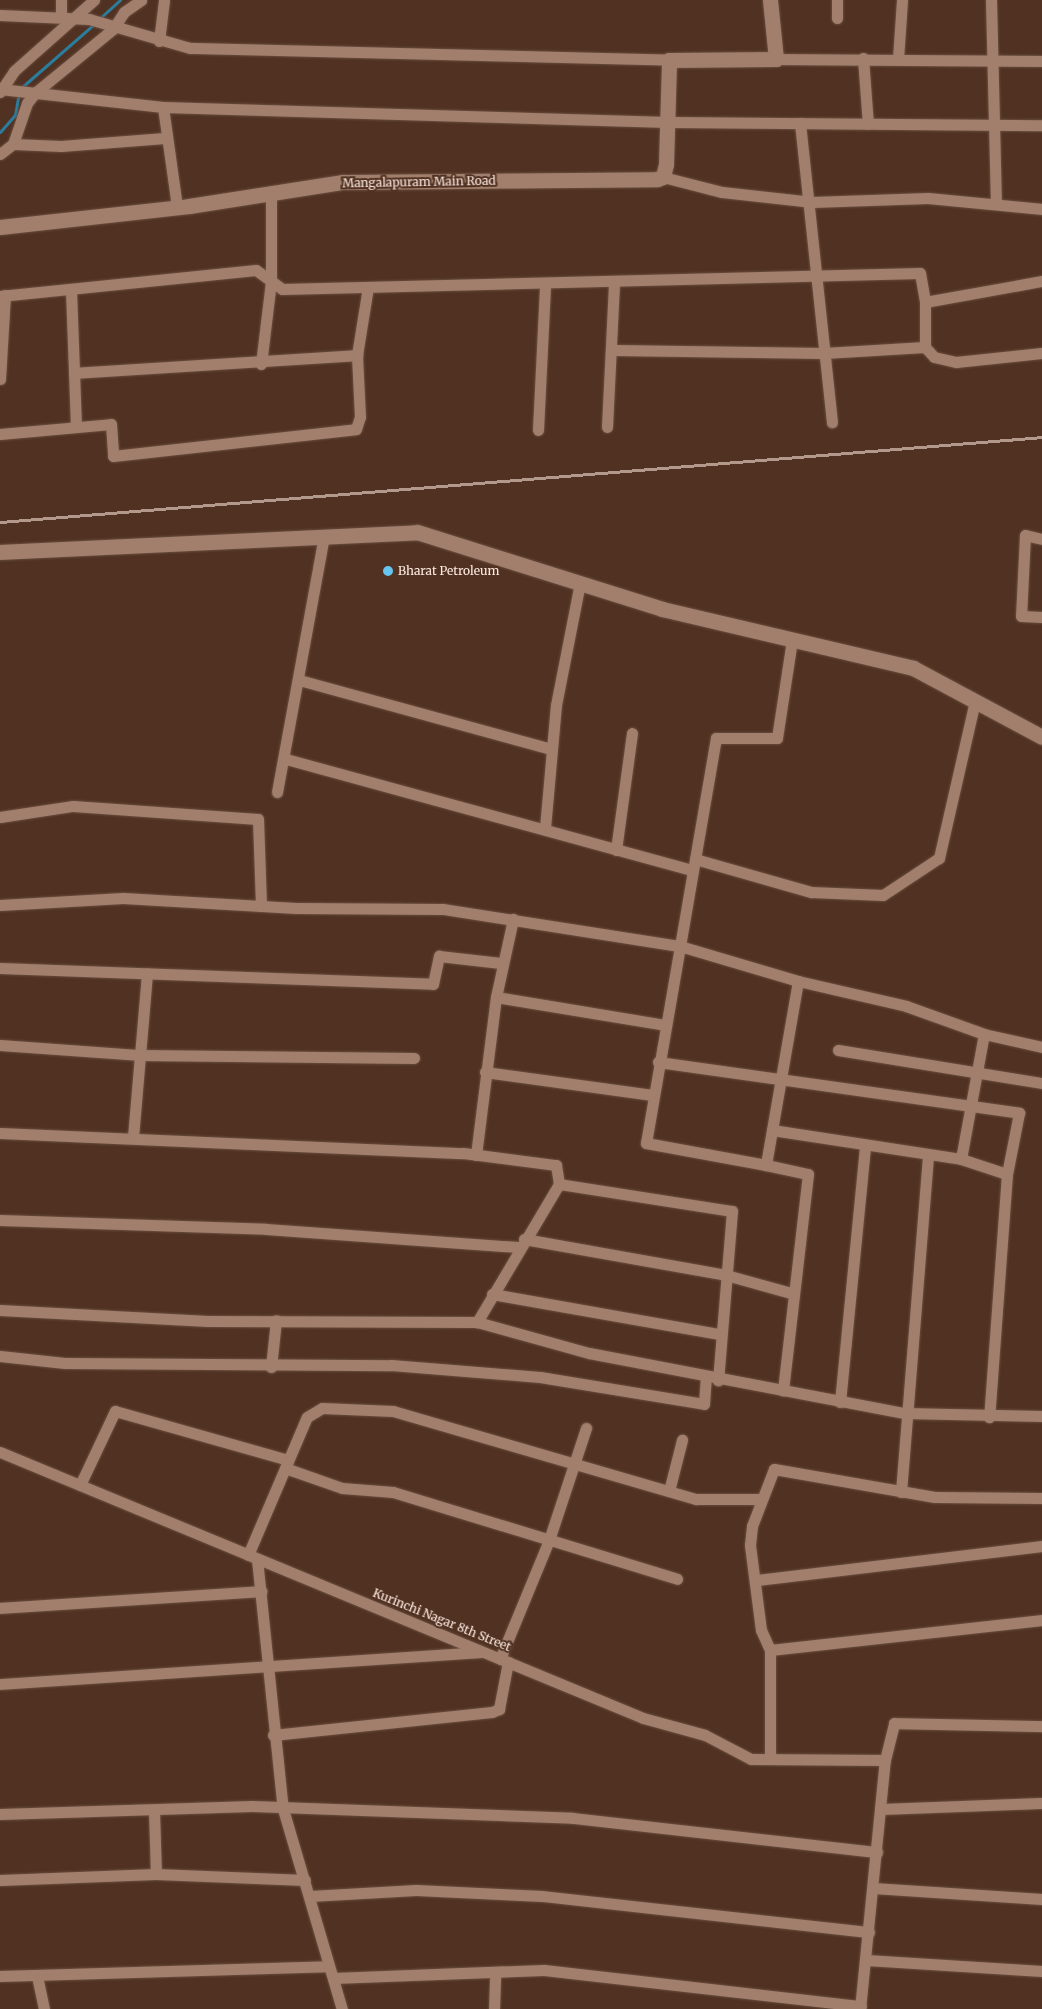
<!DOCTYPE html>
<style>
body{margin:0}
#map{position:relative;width:1042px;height:2009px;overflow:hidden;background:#513222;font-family:Merriweather,serif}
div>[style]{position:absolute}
.stream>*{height:3px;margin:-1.5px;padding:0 1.5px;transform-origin:1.5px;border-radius:1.5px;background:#2b7d9d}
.roads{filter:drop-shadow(0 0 1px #6a4f41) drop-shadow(0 0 1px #6a4f41)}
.minor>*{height:11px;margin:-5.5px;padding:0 5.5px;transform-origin:5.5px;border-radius:5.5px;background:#a27f6c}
.tertiary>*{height:15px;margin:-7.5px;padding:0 7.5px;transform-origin:7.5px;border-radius:7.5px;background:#a27f6c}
.rail>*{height:3px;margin:-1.5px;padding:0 1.5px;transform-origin:1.5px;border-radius:1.5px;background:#b2998c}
.dots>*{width:14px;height:14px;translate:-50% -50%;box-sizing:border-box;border:2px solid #513222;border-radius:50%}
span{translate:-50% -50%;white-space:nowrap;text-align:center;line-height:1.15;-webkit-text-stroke:4px #513222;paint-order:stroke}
.street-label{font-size:12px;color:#feeae0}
.poi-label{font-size:12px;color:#feeae0}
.left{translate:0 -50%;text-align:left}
</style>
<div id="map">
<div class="stream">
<div style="left:100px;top:18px;width:27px;rotate:-42deg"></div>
<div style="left:22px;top:87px;width:96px;rotate:-41.2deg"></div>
<div style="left:0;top:132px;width:23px;rotate:-49deg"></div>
<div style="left:15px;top:115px;width:22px;rotate:-80deg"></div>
</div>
<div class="roads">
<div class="minor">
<div style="left:991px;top:0;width:203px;rotate:88.6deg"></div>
<div style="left:0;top:15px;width:89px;rotate:2.6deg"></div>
<div style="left:89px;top:19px;width:105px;rotate:16deg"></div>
<div style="left:190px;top:48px;width:479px;rotate:1.4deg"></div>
<div style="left:61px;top:15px;width:15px;rotate:-90deg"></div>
<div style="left:837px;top:18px;width:18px;rotate:-90deg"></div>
<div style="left:159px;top:41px;width:41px;rotate:-83deg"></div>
<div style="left:863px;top:58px;width:66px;rotate:85.7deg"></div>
<div style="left:776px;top:59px;width:266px;rotate:0.4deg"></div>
<div style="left:898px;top:59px;width:59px;rotate:-86.1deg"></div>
<div style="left:0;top:89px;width:164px;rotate:6.3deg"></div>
<div style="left:163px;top:107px;width:505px;rotate:1.7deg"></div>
<div style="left:668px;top:122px;width:374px;rotate:0.5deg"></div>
<div style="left:0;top:92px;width:25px;rotate:-56deg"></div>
<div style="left:14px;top:71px;width:107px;rotate:-41.6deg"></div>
<div style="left:163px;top:107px;width:101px;rotate:82deg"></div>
<div style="left:800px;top:123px;width:301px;rotate:83.9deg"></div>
<div style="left:13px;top:144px;width:48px;rotate:2.4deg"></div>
<div style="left:61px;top:146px;width:104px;rotate:-4.4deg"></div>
<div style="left:0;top:154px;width:16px;rotate:-38deg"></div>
<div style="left:13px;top:144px;width:43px;rotate:-71.1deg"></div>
<div style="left:27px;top:103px;width:14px;rotate:-51deg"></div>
<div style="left:36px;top:92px;width:99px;rotate:-39.3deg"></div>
<div style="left:113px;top:29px;width:20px;rotate:-57deg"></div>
<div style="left:124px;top:12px;width:21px;rotate:-35deg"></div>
<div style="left:663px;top:177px;width:61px;rotate:14.3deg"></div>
<div style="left:722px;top:192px;width:91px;rotate:6.3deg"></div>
<div style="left:812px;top:202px;width:116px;rotate:-2deg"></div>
<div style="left:928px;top:198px;width:115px;rotate:5.5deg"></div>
<div style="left:71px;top:290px;width:135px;rotate:87.9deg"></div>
<div style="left:0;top:296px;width:257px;rotate:-5.8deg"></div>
<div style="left:256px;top:270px;width:32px;rotate:36deg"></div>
<div style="left:282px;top:289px;width:638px;rotate:-1.44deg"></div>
<div style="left:920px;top:273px;width:29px;rotate:80deg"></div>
<div style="left:925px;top:302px;width:119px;rotate:-10.2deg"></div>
<div style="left:925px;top:302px;width:45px;rotate:90deg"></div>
<div style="left:925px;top:347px;width:13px;rotate:48deg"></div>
<div style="left:934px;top:357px;width:23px;rotate:13deg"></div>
<div style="left:956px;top:362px;width:86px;rotate:-6deg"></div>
<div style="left:613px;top:350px;width:211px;rotate:0.8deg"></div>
<div style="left:824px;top:353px;width:101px;rotate:-3.4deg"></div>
<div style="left:261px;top:364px;width:84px;rotate:-83.1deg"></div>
<div style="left:271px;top:281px;width:88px;rotate:-90deg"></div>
<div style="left:74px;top:373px;width:284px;rotate:-3.6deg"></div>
<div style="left:0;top:379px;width:84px;rotate:-86.6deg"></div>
<div style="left:607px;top:427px;width:144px;rotate:-87.2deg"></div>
<div style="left:538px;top:430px;width:145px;rotate:-87.2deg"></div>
<div style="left:0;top:434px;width:111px;rotate:-5.1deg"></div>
<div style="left:111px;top:424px;width:32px;rotate:86deg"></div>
<div style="left:113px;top:456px;width:244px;rotate:-6.3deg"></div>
<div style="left:356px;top:429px;width:13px;rotate:-72deg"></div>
<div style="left:360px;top:417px;width:62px;rotate:-92.8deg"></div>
<div style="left:357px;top:355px;width:69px;rotate:-80.8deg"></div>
<div style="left:1042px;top:539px;width:17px;rotate:-167deg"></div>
<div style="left:1025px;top:535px;width:81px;rotate:92.8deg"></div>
<div style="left:1021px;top:616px;width:21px;rotate:3deg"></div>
<div style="left:299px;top:680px;width:262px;rotate:15.3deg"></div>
<div style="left:286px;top:759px;width:422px;rotate:15.3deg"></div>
<div style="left:277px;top:792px;width:259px;rotate:-79.6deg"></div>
<div style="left:0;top:817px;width:74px;rotate:-8.6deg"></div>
<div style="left:73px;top:806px;width:185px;rotate:4deg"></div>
<div style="left:258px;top:819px;width:87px;rotate:88deg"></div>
<div style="left:545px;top:828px;width:123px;rotate:-84.9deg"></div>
<div style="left:556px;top:705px;width:124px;rotate:-78.9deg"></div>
<div style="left:616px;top:850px;width:118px;rotate:-82.2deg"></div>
<div style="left:695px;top:859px;width:121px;rotate:15.9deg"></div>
<div style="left:811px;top:892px;width:72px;rotate:2.4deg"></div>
<div style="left:883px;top:895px;width:67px;rotate:-33.5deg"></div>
<div style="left:939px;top:858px;width:161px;rotate:-77.1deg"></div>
<div style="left:0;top:905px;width:123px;rotate:-3.3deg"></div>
<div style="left:123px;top:898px;width:173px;rotate:3.3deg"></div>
<div style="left:296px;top:908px;width:147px;rotate:0.4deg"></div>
<div style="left:443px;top:909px;width:240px;rotate:8.9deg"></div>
<div style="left:680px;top:946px;width:123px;rotate:16.5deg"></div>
<div style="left:798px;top:981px;width:187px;rotate:99.9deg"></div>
<div style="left:766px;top:1165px;width:43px;rotate:12.1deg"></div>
<div style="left:808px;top:1174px;width:218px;rotate:96.6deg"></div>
<div style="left:0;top:968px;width:433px;rotate:2.1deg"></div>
<div style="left:433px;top:984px;width:29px;rotate:-78deg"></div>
<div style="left:439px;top:956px;width:62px;rotate:6.4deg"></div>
<div style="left:798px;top:981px;width:111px;rotate:13deg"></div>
<div style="left:906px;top:1006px;width:83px;rotate:19.7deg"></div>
<div style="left:984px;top:1034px;width:59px;rotate:12.6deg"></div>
<div style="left:496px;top:997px;width:171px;rotate:9.4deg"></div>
<div style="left:0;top:1045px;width:138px;rotate:4.1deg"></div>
<div style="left:138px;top:1055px;width:276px;rotate:0.6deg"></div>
<div style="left:838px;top:1050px;width:207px;rotate:9.2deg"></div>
<div style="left:658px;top:1062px;width:365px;rotate:8deg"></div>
<div style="left:1019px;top:1113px;width:62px;rotate:101.1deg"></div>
<div style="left:1007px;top:1174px;width:244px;rotate:94.2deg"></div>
<div style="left:485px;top:1072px;width:169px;rotate:7.8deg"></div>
<div style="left:772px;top:1130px;width:191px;rotate:8.7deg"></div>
<div style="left:961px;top:1159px;width:127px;rotate:-79.6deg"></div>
<div style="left:0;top:1133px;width:463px;rotate:2.5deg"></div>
<div style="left:463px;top:1153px;width:94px;rotate:7.4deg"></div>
<div style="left:556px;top:1165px;width:19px;rotate:81deg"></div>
<div style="left:559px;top:1184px;width:161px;rotate:120.7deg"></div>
<div style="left:133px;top:1137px;width:164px;rotate:-85.1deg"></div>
<div style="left:476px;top:1155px;width:159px;rotate:-82.8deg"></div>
<div style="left:496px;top:997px;width:80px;rotate:-77.7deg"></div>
<div style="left:961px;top:1159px;width:48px;rotate:18.1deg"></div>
<div style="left:766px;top:1165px;width:122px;rotate:-169.6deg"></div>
<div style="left:646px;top:1143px;width:411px;rotate:-80.2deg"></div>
<div style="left:716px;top:738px;width:61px"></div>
<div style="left:777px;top:738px;width:99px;rotate:-81.3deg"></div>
<div style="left:559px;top:1184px;width:175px;rotate:8.9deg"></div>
<div style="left:732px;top:1211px;width:170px;rotate:94.7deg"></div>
<div style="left:0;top:1220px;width:266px;rotate:1.9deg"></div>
<div style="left:266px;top:1229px;width:253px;rotate:4.1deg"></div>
<div style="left:524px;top:1239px;width:205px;rotate:10.1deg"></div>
<div style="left:726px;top:1275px;width:67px;rotate:15.5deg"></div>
<div style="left:492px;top:1294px;width:231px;rotate:10deg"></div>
<div style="left:0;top:1310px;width:208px;rotate:3deg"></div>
<div style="left:208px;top:1321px;width:269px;rotate:0.2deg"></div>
<div style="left:477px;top:1322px;width:116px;rotate:15.5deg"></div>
<div style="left:589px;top:1353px;width:321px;rotate:10.8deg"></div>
<div style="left:904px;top:1413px;width:138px;rotate:1.2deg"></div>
<div style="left:0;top:1356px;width:65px;rotate:6.1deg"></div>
<div style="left:65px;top:1363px;width:326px;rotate:0.4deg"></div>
<div style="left:391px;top:1365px;width:149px;rotate:4.6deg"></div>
<div style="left:540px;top:1377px;width:166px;rotate:9.3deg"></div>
<div style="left:704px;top:1404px;width:27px;rotate:-86deg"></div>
<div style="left:271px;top:1367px;width:47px;rotate:-83.9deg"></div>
<div style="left:840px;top:1402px;width:258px;rotate:-84.4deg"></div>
<div style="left:0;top:1452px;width:696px;rotate:22.47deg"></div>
<div style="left:643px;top:1718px;width:64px;rotate:15.3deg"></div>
<div style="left:705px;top:1735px;width:52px;rotate:27.6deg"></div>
<div style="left:751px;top:1759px;width:134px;rotate:0.4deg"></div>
<div style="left:285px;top:1468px;width:60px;rotate:19.3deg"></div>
<div style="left:342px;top:1488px;width:51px;rotate:4.5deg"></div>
<div style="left:393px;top:1492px;width:297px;rotate:17deg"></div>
<div style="left:80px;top:1485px;width:82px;rotate:-64.7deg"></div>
<div style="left:115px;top:1411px;width:180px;rotate:15.8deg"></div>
<div style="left:669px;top:1491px;width:53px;rotate:-75.7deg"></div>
<div style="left:901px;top:1492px;width:338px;rotate:-85.4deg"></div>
<div style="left:248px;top:1555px;width:150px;rotate:-66.9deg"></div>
<div style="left:307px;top:1417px;width:17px;rotate:-31deg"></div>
<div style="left:322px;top:1408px;width:71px;rotate:2.4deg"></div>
<div style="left:393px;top:1411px;width:316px;rotate:16.2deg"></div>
<div style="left:696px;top:1499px;width:65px"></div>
<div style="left:257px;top:1559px;width:251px;rotate:84.1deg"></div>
<div style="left:283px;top:1809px;width:209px;rotate:73.6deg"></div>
<div style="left:757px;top:1580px;width:287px;rotate:-6.8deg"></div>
<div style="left:0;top:1608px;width:262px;rotate:-3.7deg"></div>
<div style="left:770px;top:1650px;width:274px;rotate:-6.3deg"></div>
<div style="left:500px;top:1659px;width:129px;rotate:-67.6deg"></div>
<div style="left:549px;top:1540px;width:118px;rotate:-71.7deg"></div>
<div style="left:0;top:1684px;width:481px;rotate:-3.8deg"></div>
<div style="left:273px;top:1735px;width:220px;rotate:-6deg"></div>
<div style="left:492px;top:1712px;width:8px;rotate:-23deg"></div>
<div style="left:499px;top:1709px;width:48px;rotate:-79.2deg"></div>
<div style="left:770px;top:1759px;width:109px;rotate:-90deg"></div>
<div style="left:770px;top:1650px;width:22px;rotate:-114deg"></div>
<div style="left:761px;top:1630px;width:86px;rotate:-97.4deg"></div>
<div style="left:750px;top:1545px;width:19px;rotate:-84deg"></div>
<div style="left:752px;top:1526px;width:61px;rotate:-68.9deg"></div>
<div style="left:774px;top:1469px;width:163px;rotate:9.9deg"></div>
<div style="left:935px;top:1497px;width:107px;rotate:0.5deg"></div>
<div style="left:880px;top:1809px;width:162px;rotate:-2.1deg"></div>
<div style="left:154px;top:1811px;width:63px;rotate:88.2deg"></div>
<div style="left:0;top:1814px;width:252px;rotate:-1.8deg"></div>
<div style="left:252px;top:1806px;width:321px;rotate:2.1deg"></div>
<div style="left:573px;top:1818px;width:306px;rotate:6.4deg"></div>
<div style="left:0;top:1880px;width:156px;rotate:-2.2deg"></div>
<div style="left:156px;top:1874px;width:149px;rotate:2.3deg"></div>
<div style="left:873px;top:1888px;width:169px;rotate:3.7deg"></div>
<div style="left:310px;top:1896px;width:106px;rotate:-3.2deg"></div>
<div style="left:416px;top:1890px;width:126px;rotate:2.7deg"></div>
<div style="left:542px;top:1896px;width:329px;rotate:6.3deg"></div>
<div style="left:866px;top:1960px;width:176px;rotate:3.6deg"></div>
<div style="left:0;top:1976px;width:328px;rotate:-1.7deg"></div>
<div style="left:37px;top:1976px;width:34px;rotate:78deg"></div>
<div style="left:333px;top:1978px;width:211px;rotate:-2.2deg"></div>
<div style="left:544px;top:1970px;width:319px;rotate:6.5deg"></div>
<div style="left:494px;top:2009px;width:37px;rotate:-88deg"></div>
<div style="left:860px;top:2009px;width:250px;rotate:-84.3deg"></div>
<div style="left:885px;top:1760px;width:38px;rotate:-76deg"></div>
<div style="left:894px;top:1723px;width:148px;rotate:1.2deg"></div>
</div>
<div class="tertiary">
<div style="left:0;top:227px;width:190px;rotate:-6.3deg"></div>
<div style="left:189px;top:206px;width:156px;rotate:-8.9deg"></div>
<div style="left:343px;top:182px;width:314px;rotate:-0.5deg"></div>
<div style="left:657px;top:179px;width:6px;rotate:-18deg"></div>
<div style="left:663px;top:177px;width:13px;rotate:-77deg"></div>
<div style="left:666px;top:164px;width:104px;rotate:-88.3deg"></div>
<div style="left:669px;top:60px;width:107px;rotate:-0.5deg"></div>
<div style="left:776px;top:59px;width:59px;rotate:-95.8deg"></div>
<div style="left:0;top:552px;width:417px;rotate:-2.7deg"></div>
<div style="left:417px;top:532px;width:257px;rotate:17.4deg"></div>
<div style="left:662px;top:609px;width:258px;rotate:13.2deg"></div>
<div style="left:913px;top:668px;width:146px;rotate:28.1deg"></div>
</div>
</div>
<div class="rail">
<div style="left:0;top:522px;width:1045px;rotate:-4.66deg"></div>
</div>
<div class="dots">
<div style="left:388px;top:571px;background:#65c5ee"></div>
</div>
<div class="street-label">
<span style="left:419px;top:182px;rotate:-1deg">Mangalapuram Main Road</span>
<span style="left:442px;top:1620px;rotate:22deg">Kurinchi Nagar 8th Street</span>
</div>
<div class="poi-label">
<span class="left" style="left:398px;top:571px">Bharat Petroleum</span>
</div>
</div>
